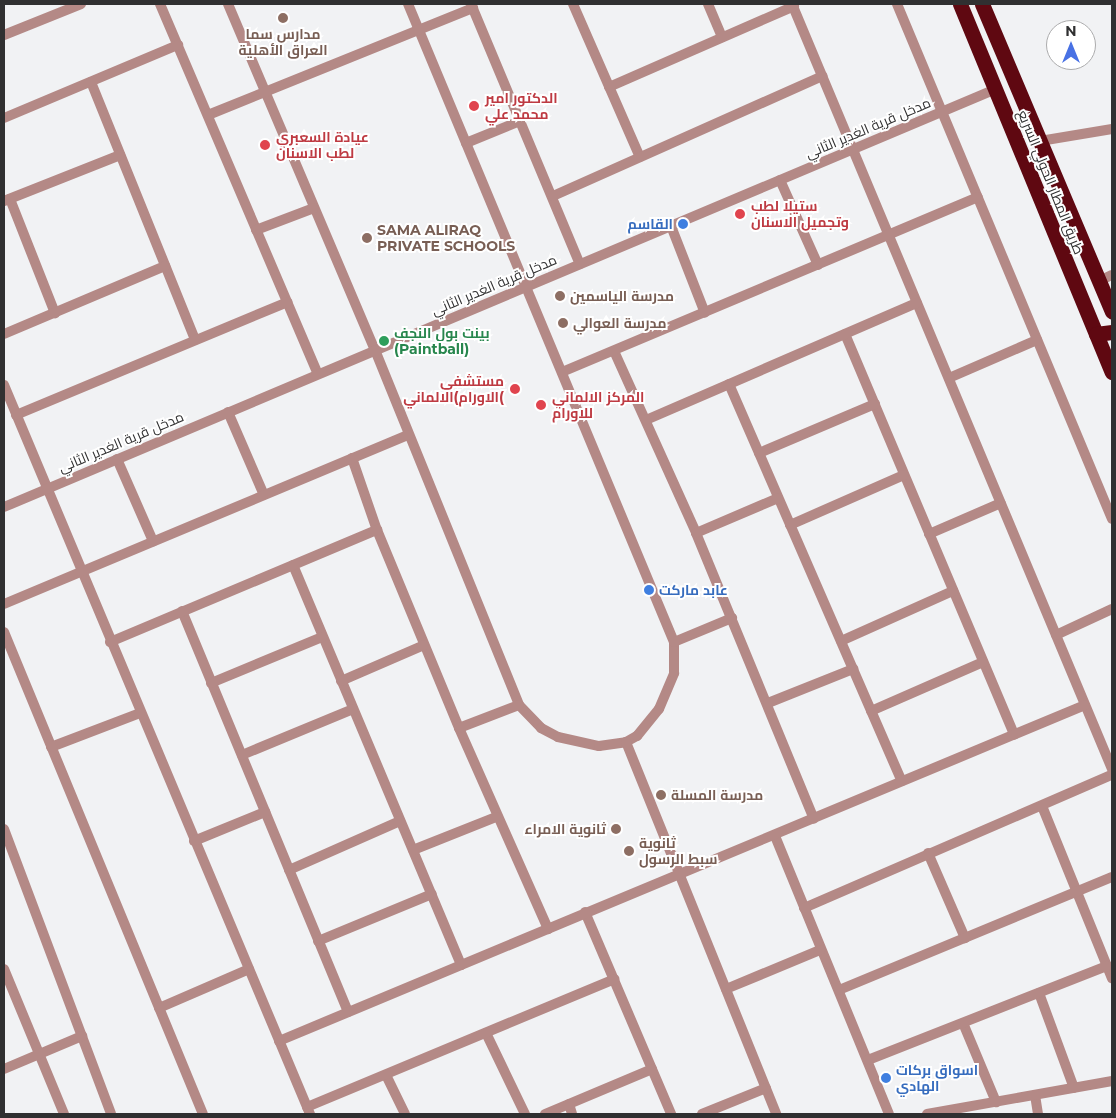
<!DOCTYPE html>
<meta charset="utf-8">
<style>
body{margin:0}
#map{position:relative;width:1116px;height:1118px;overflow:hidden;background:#f1f2f4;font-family:Montserrat,Cairo,sans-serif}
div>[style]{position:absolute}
.street>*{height:10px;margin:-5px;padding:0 5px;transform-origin:5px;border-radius:5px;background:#b48986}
.highway>*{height:15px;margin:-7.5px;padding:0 7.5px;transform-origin:7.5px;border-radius:7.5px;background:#5f0811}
.dots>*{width:14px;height:14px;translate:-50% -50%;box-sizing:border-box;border:2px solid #fff;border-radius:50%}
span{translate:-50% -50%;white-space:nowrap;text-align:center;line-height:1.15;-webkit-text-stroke:4px #fff;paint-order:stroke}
.education-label{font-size:14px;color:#785e54;font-weight:700}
.left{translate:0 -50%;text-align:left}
.right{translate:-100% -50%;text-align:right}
.health-label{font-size:14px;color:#be3a42;font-weight:700}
.street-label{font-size:14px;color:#303031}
.shop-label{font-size:14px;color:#366cbe;font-weight:700}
.leisure-label{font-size:14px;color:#27864d;font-weight:700}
.frame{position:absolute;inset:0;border:5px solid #303031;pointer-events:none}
.north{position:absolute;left:1046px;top:20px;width:50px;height:50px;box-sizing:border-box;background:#fff;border:1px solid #acacad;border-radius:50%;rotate:0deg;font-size:14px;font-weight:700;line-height:20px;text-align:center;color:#303031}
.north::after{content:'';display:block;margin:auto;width:18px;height:22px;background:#4871e4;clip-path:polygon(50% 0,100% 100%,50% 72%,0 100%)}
</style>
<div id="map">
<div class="street">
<div style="left:160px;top:4px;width:402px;rotate:66.9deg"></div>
<div style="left:228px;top:4px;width:376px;rotate:67deg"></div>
<div style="left:375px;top:350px;width:383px;rotate:67.9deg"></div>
<div style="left:519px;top:705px;width:32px;rotate:46deg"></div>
<div style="left:541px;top:728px;width:19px;rotate:28deg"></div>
<div style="left:558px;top:737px;width:42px;rotate:12.4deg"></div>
<div style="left:599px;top:746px;width:27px;rotate:-8deg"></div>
<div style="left:626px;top:742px;width:13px;rotate:-29deg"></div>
<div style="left:637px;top:736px;width:35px;rotate:-51deg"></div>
<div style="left:659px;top:709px;width:39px;rotate:-67deg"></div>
<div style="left:674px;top:673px;width:31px;rotate:-90deg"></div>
<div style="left:674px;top:642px;width:691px;rotate:-112.63deg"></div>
<div style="left:471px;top:4px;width:282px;rotate:67.3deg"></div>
<div style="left:573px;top:4px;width:167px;rotate:66.4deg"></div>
<div style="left:708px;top:4px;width:36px;rotate:67deg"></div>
<div style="left:792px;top:4px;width:829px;rotate:67.3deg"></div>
<div style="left:897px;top:4px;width:558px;rotate:67.34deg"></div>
<div style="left:4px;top:35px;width:83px;rotate:-21.9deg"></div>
<div style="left:91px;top:82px;width:278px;rotate:68deg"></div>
<div style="left:609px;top:87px;width:202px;rotate:-23.6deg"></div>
<div style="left:208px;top:115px;width:286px;rotate:-22deg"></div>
<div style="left:4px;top:118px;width:189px;rotate:-22.8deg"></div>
<div style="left:1040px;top:141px;width:73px;rotate:-9.5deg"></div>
<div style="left:466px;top:143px;width:58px;rotate:-22.2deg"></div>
<div style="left:780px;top:180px;width:93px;rotate:65.9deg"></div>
<div style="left:553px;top:196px;width:295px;rotate:-24deg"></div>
<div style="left:10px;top:199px;width:123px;rotate:68.5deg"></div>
<div style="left:4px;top:201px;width:125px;rotate:-21.6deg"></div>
<div style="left:671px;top:226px;width:93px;rotate:68.7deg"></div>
<div style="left:256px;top:230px;width:62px;rotate:-20.8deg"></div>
<div style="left:1099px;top:281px;width:14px;rotate:-25deg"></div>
<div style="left:4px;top:334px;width:175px;rotate:-22.9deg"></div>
<div style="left:845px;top:334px;width:435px;rotate:67.1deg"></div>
<div style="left:614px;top:351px;width:200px;rotate:65.7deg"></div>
<div style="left:696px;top:533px;width:309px;rotate:67.6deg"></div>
<div style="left:562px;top:372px;width:451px;rotate:-22.8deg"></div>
<div style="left:949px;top:378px;width:96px;rotate:-23.4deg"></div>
<div style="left:729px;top:384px;width:433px;rotate:66.5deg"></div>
<div style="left:4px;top:385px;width:791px;rotate:67.23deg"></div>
<div style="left:228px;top:412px;width:90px;rotate:66.6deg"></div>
<div style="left:16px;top:415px;width:294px;rotate:-22.6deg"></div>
<div style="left:646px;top:420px;width:295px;rotate:-23.4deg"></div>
<div style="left:759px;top:453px;width:126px;rotate:-22.9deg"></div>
<div style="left:352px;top:458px;width:76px;rotate:70.9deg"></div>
<div style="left:377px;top:530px;width:214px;rotate:67.5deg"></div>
<div style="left:459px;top:728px;width:220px;rotate:66.1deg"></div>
<div style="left:117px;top:459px;width:90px;rotate:66.3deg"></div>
<div style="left:4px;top:507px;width:1076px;rotate:-22.85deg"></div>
<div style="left:790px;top:525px;width:124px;rotate:-23.7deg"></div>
<div style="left:696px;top:533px;width:89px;rotate:-23.1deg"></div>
<div style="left:929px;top:534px;width:78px;rotate:-23.3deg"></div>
<div style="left:293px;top:565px;width:434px;rotate:67.2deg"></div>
<div style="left:4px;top:604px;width:438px;rotate:-22.7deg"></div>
<div style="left:182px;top:611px;width:434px;rotate:67.5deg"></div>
<div style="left:4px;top:632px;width:521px;rotate:67.57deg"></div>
<div style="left:1056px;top:635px;width:62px;rotate:-24.9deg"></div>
<div style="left:841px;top:641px;width:123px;rotate:-24.1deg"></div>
<div style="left:110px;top:642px;width:290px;rotate:-22.8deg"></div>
<div style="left:674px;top:642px;width:63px;rotate:-22.5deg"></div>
<div style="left:341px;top:681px;width:90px;rotate:-23.4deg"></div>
<div style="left:211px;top:683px;width:120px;rotate:-22.5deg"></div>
<div style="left:768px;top:703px;width:92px;rotate:-21.8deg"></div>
<div style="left:871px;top:711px;width:122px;rotate:-23.6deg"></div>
<div style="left:459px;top:728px;width:64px;rotate:-21deg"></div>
<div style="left:626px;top:742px;width:401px;rotate:68deg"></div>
<div style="left:51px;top:747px;width:95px;rotate:-20.9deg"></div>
<div style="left:242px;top:755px;width:120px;rotate:-22.5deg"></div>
<div style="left:1042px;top:806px;width:186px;rotate:67.9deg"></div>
<div style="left:4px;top:829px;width:304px;rotate:69.4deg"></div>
<div style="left:775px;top:836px;width:300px;rotate:67.7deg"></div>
<div style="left:194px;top:841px;width:77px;rotate:-22.2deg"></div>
<div style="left:413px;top:850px;width:89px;rotate:-21.7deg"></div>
<div style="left:928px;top:853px;width:93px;rotate:66.5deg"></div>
<div style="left:289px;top:870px;width:121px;rotate:-23.8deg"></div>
<div style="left:804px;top:908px;width:335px;rotate:-23.4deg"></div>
<div style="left:585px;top:912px;width:220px;rotate:66.9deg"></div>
<div style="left:318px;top:941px;width:123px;rotate:-22.4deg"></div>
<div style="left:4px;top:969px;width:157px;rotate:67.5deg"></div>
<div style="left:726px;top:989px;width:102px;rotate:-22.5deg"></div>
<div style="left:839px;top:990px;width:295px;rotate:-22.5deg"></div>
<div style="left:1039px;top:993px;width:101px;rotate:69.8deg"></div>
<div style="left:159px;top:1008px;width:98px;rotate:-23.4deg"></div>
<div style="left:963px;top:1023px;width:86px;rotate:67.3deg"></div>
<div style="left:486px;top:1033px;width:90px;rotate:64.3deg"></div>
<div style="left:279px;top:1041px;width:873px;rotate:-22.63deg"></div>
<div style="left:868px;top:1060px;width:257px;rotate:-21.5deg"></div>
<div style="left:4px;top:1069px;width:85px;rotate:-22.9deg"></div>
<div style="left:386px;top:1075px;width:43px;rotate:64deg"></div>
<div style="left:1035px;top:1095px;width:19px;rotate:81deg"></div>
<div style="left:569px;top:1104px;width:10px;rotate:73deg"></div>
<div style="left:307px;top:1107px;width:333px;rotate:-22.6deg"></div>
<div style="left:545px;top:1114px;width:116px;rotate:-22.8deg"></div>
<div style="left:702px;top:1114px;width:69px;rotate:-22.1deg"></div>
<div style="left:927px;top:1114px;width:188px;rotate:-10.1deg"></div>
</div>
<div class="highway">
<div style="left:960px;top:4px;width:398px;rotate:67.6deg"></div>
<div style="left:982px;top:4px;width:334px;rotate:67.1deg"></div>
<div style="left:1096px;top:334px;width:16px;rotate:-7deg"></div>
</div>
<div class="dots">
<div style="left:283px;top:18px;background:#8d6e63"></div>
<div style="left:474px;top:106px;background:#e0444e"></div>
<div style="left:265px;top:145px;background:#e0444e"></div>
<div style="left:740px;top:214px;background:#e0444e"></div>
<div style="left:683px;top:224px;background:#3f7fe0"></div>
<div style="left:367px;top:238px;background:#8d6e63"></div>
<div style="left:560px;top:296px;background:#8d6e63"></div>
<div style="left:563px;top:323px;background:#8d6e63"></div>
<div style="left:384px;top:341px;background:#2e9e5b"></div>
<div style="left:515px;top:389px;background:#e0444e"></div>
<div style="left:541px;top:405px;background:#e0444e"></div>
<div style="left:649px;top:590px;background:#3f7fe0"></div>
<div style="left:661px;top:795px;background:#8d6e63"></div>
<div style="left:616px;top:829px;background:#8d6e63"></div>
<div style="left:629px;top:851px;background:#8d6e63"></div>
<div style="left:886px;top:1078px;background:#3f7fe0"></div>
</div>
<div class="education-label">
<span style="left:283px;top:42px">مدارس سما<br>العراق الأهلية</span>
<span class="left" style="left:377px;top:238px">SAMA ALIRAQ<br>PRIVATE SCHOOLS</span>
<span class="left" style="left:570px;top:296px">مدرسة الياسمين</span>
<span class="left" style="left:573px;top:323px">مدرسة العوالي</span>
<span class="left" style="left:671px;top:795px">مدرسة المسلة</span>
<span class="right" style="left:606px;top:829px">ثانوية الامراء</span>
<span class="left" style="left:639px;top:851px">ثانوية<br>سبط الرسول</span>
</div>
<div class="health-label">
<span class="left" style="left:485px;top:106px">الدكتور امير<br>محمد علي</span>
<span class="left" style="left:276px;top:145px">عيادة السعبري<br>لطب الاسنان</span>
<span class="left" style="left:751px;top:214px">ستيلا لطب<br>وتجميل الاسنان</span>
<span class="right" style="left:504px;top:389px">مستشفى<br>الاورام)الالماني(</span>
<span class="left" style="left:552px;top:405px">المركز الالماني<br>للاورام</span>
</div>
<div class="street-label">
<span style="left:868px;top:128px;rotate:-23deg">مدخل قرية الغدير الثاني</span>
<span style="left:1051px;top:182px;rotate:68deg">طريق المطار الحولي السريع</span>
<span style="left:494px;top:285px;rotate:-23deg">مدخل قرية الغدير الثاني</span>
<span style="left:121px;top:442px;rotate:-23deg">مدخل قرية الغدير الثاني</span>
</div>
<div class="shop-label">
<span class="right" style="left:673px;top:224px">القاسم</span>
<span class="left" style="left:659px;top:590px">عابد ماركت</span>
<span class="left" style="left:896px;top:1078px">اسواق بركات<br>الهادي</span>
</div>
<div class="leisure-label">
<span class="left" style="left:394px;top:341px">بينت بول النجف<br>(Paintball)</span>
</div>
<div class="frame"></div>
<div class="north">N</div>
</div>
